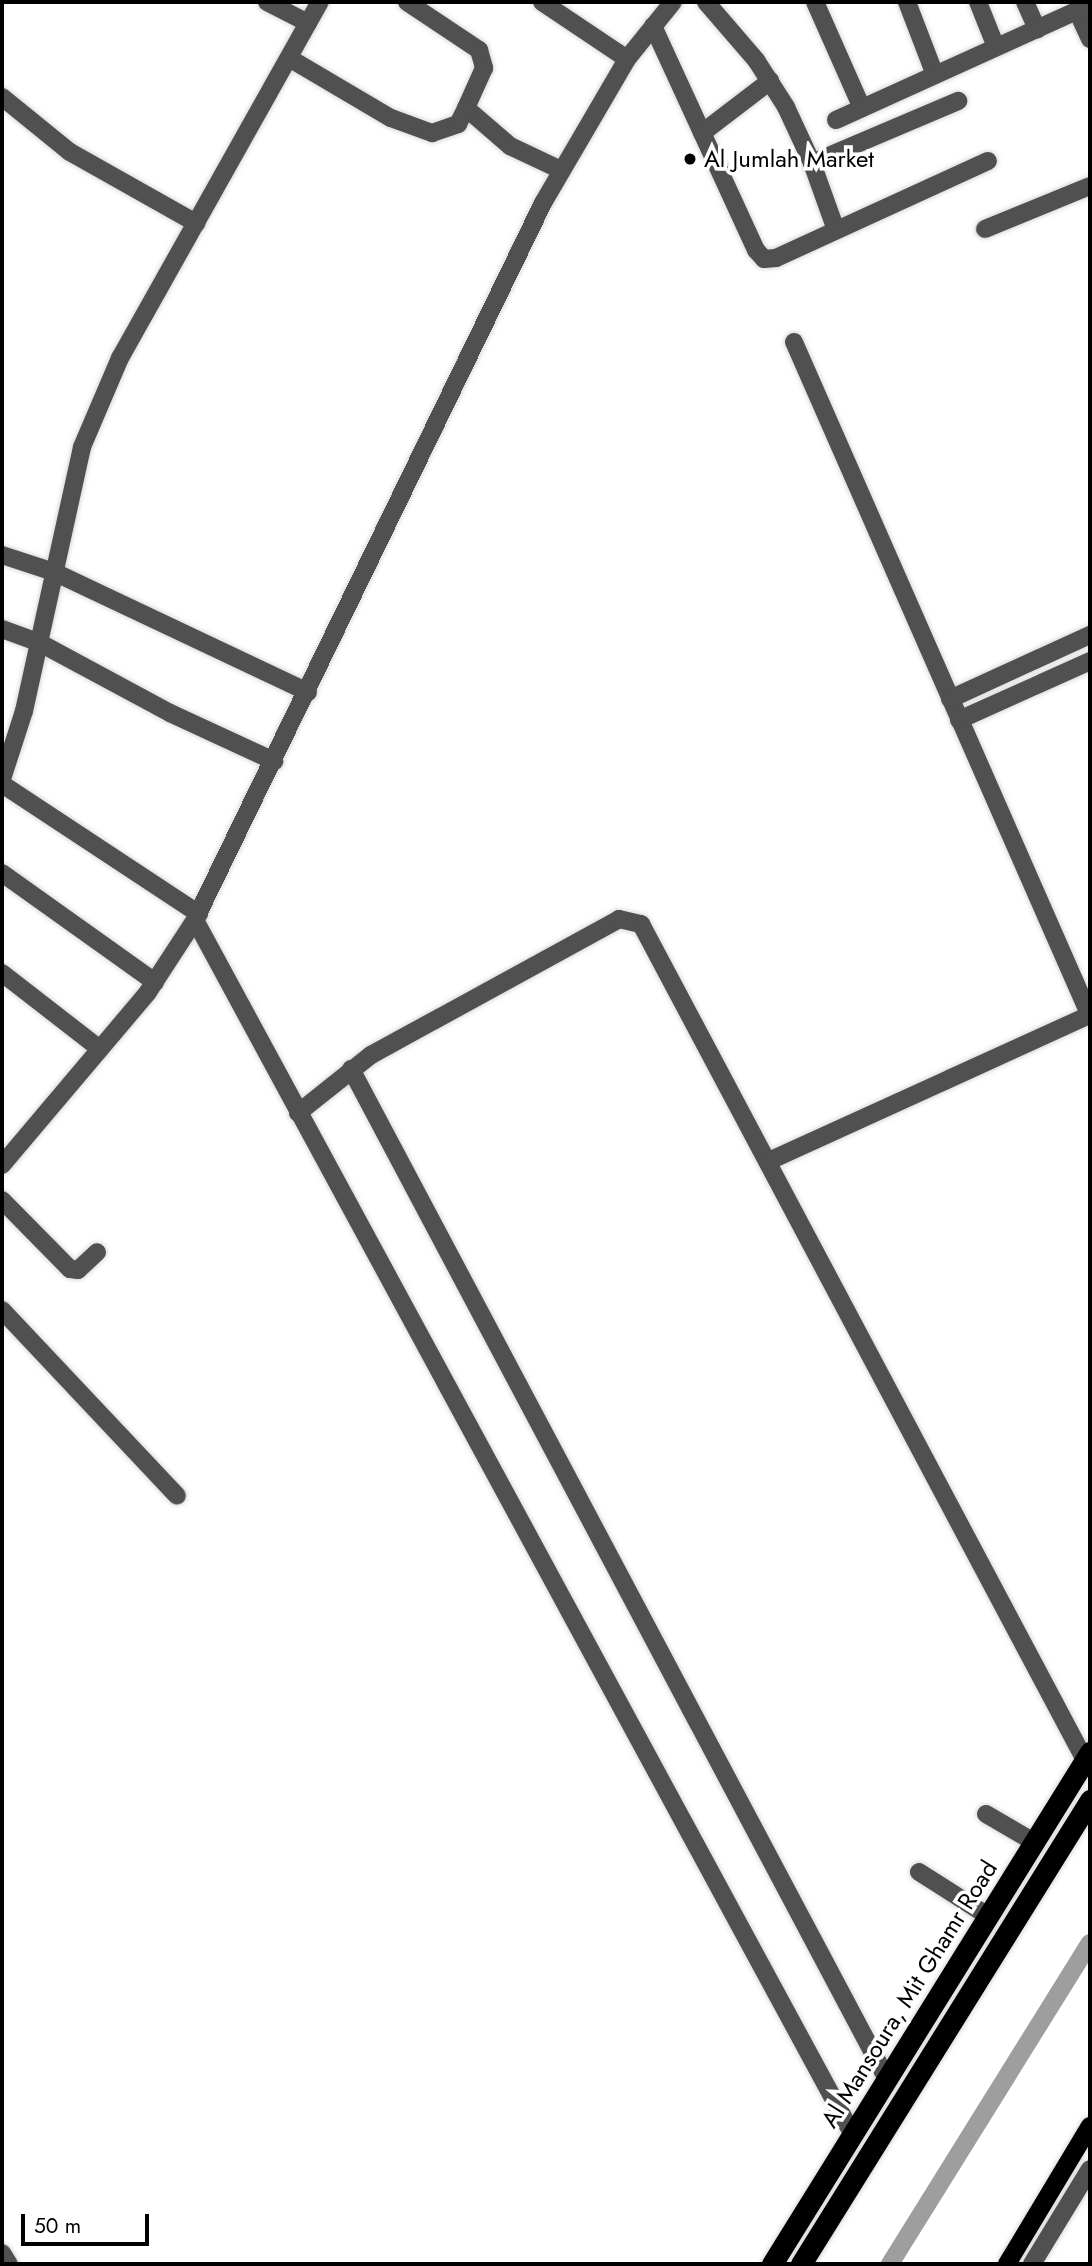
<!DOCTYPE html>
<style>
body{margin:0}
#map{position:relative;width:1092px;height:2266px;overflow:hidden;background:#fff;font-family:Jost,sans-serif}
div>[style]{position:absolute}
.canal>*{height:18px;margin:-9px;padding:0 9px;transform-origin:9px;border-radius:9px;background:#9e9e9e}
.roads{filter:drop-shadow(0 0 2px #dbdbdb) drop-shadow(0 0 2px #dbdbdb)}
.minor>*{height:18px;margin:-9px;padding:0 9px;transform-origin:9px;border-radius:9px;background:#505050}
.major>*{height:18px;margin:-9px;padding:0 9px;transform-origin:9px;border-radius:9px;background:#000}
.highway>*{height:21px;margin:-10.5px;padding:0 10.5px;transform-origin:10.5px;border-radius:10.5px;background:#000}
.dots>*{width:19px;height:19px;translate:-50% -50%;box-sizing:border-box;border:4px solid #fff;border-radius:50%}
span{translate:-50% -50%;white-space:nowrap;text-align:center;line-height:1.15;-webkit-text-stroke:7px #fff;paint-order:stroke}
.poi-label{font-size:24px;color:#000}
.left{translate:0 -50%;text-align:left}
.street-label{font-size:24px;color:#000}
.frame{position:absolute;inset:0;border:4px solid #000;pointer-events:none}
.scale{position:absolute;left:21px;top:2214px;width:128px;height:32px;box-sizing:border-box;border:4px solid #000;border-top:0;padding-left:9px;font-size:21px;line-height:24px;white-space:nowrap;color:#000;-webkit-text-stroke:5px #fff;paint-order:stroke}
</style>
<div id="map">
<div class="canal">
<div style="left:890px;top:2264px;width:378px;rotate:-58.1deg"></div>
</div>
<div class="roads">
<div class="minor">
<div style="left:267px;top:2px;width:46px;rotate:27.1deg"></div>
<div style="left:407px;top:2px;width:87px;rotate:33.7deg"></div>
<div style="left:479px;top:50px;width:19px;rotate:74deg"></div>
<div style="left:484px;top:68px;width:44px;rotate:114.2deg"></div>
<div style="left:466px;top:108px;width:58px;rotate:40.8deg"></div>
<div style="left:510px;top:146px;width:56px;rotate:25.2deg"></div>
<div style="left:542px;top:2px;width:102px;rotate:33.8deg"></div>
<div style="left:706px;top:2px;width:77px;rotate:49.2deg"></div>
<div style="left:756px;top:60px;width:56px;rotate:57.4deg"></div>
<div style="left:786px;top:107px;width:62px;rotate:65.1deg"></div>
<div style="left:812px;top:163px;width:71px;rotate:70.3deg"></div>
<div style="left:815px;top:2px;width:116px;rotate:66.1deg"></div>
<div style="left:907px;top:2px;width:78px;rotate:69deg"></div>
<div style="left:978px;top:2px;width:48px;rotate:68.2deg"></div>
<div style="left:1025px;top:2px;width:30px;rotate:66deg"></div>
<div style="left:1077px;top:11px;width:31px;rotate:65deg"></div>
<div style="left:653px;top:26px;width:247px;rotate:65.3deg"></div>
<div style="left:756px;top:250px;width:12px;rotate:48deg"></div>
<div style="left:764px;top:259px;width:12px;rotate:-5deg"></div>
<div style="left:776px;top:258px;width:233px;rotate:-24.6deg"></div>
<div style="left:289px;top:58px;width:118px;rotate:30.5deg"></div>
<div style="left:391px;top:118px;width:44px;rotate:20.1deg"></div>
<div style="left:432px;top:133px;width:28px;rotate:-19deg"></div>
<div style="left:458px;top:124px;width:18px;rotate:-63deg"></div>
<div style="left:2px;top:97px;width:87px;rotate:39deg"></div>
<div style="left:70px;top:152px;width:145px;rotate:29.4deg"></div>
<div style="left:836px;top:120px;width:279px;rotate:-24.4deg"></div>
<div style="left:702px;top:133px;width:86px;rotate:-37.4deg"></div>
<div style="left:812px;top:163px;width:159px;rotate:-23deg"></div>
<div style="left:985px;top:229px;width:113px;rotate:-22.3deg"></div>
<div style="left:794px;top:342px;width:736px;rotate:66.29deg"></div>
<div style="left:2px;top:555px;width:55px;rotate:18.1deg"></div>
<div style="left:54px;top:572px;width:281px;rotate:25.3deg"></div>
<div style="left:2px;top:629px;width:40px;rotate:20.2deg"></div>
<div style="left:40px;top:643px;width:148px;rotate:28.3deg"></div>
<div style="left:170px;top:713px;width:115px;rotate:24.8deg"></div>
<div style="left:950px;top:699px;width:154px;rotate:-24.6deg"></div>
<div style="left:959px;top:720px;width:144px;rotate:-24.2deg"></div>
<div style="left:2px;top:779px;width:71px;rotate:-72.1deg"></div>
<div style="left:24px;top:711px;width:270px;rotate:-77.6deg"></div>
<div style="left:82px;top:447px;width:97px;rotate:-66.9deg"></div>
<div style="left:120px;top:358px;width:408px;rotate:-60.7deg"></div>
<div style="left:2px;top:784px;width:236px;rotate:33.4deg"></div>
<div style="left:2px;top:873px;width:188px;rotate:35.5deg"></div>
<div style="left:195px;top:920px;width:1382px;rotate:61.56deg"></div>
<div style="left:2px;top:973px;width:124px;rotate:37.8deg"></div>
<div style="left:351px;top:1069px;width:1143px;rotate:62.05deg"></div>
<div style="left:298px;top:1113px;width:93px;rotate:-38.5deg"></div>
<div style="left:371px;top:1055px;width:283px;rotate:-28.7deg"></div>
<div style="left:619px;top:919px;width:23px;rotate:13deg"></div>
<div style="left:641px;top:924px;width:947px;rotate:62.03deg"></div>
<div style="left:769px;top:1161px;width:353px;rotate:-24.5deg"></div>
<div style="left:2px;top:1165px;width:226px;rotate:-49.8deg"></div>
<div style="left:148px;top:992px;width:86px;rotate:-56.9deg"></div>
<div style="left:195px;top:920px;width:797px;rotate:-64.11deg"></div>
<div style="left:543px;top:203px;width:167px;rotate:-59.7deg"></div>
<div style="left:627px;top:59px;width:73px;rotate:-51.1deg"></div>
<div style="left:2px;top:1200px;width:97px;rotate:45.4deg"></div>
<div style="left:70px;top:1269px;width:8px;rotate:7deg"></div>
<div style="left:78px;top:1270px;width:26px;rotate:-43deg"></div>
<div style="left:2px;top:1310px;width:255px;rotate:46.7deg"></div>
<div style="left:986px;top:1814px;width:56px;rotate:30.3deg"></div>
<div style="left:919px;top:1872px;width:82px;rotate:32.5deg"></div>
<div style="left:2px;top:2253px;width:13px;rotate:58deg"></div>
<div style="left:1032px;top:2264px;width:111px;rotate:-58.6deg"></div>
</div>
<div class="major">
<div style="left:1007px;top:2264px;width:161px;rotate:-59deg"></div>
</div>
<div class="highway">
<div style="left:772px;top:2264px;width:603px;rotate:-58.16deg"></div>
<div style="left:801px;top:2264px;width:547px;rotate:-58.08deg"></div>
</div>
</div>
<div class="dots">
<div style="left:690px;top:159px;background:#000"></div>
</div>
<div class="poi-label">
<span class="left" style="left:704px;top:159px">Al Jumlah Market</span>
</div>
<div class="street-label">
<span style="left:909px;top:1994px;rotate:-58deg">Al Mansoura, Mit Ghamr Road</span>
</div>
<div class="frame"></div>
<div class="scale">50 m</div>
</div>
